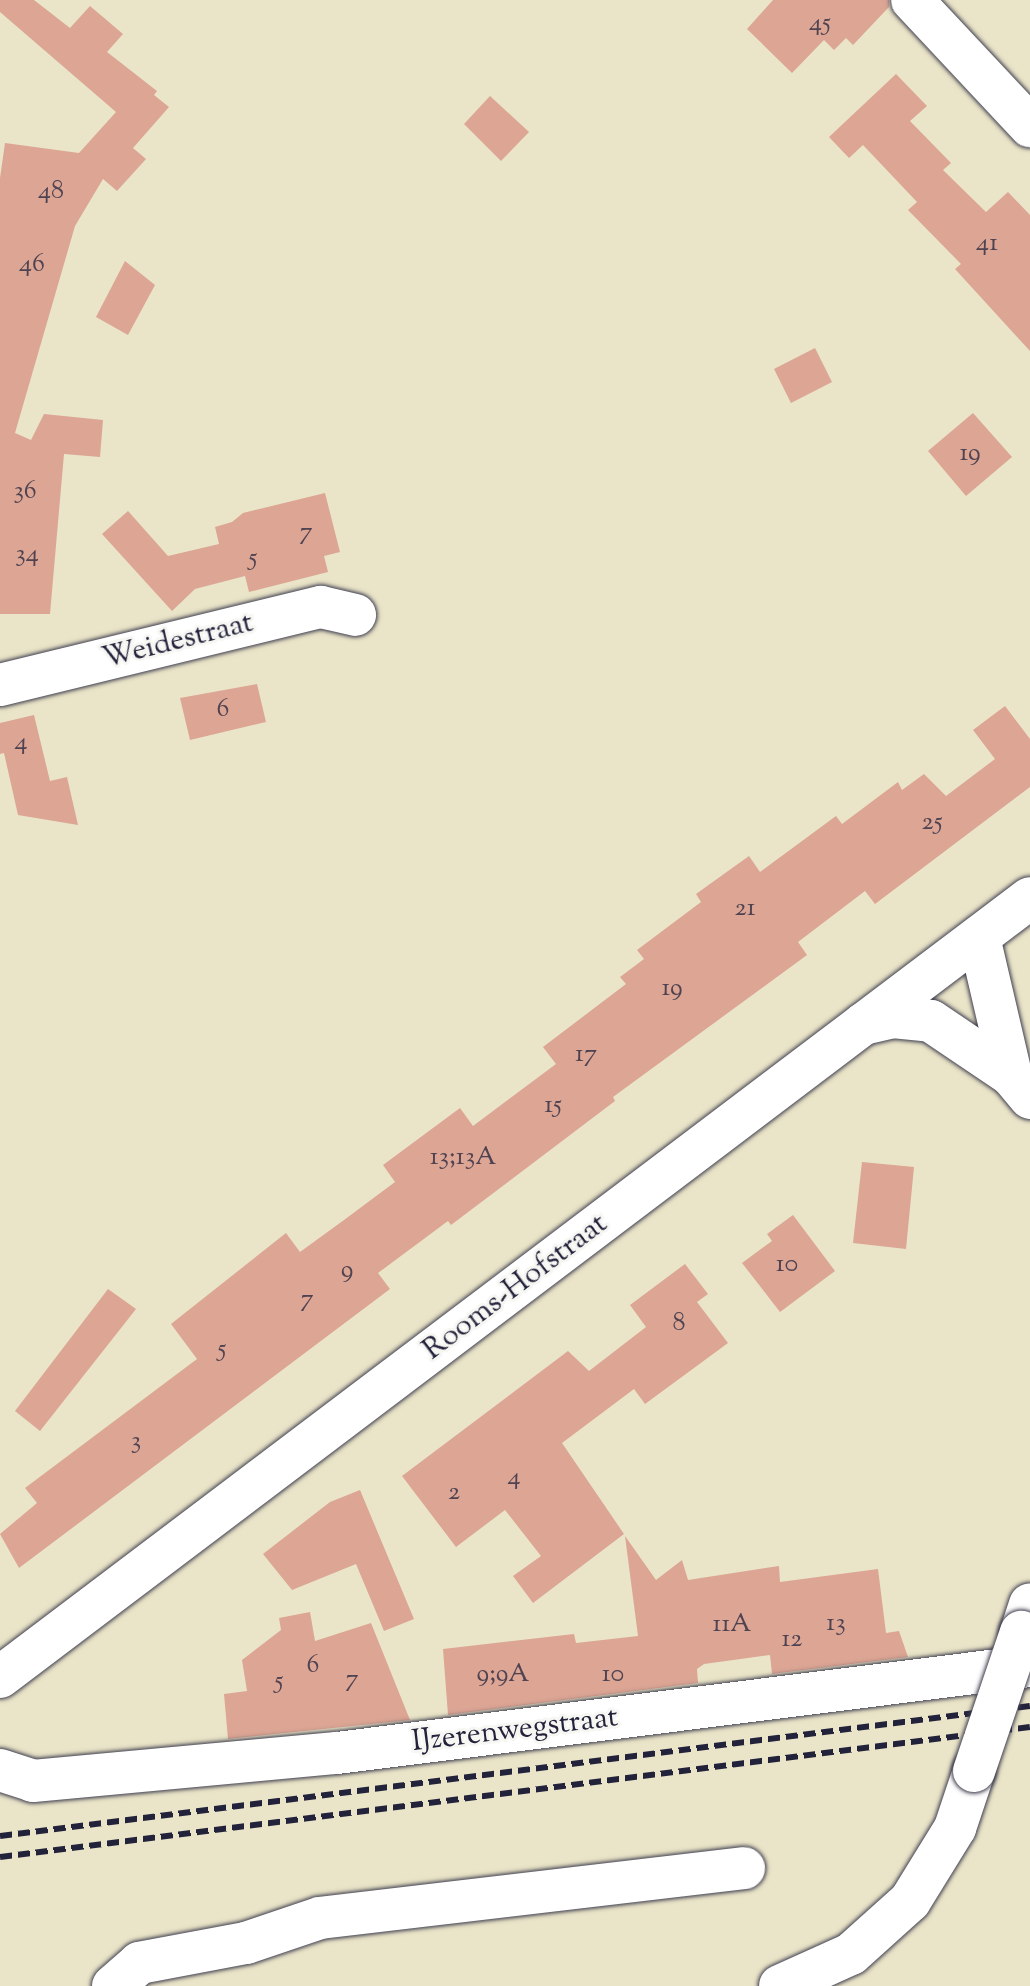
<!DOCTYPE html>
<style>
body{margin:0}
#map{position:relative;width:1030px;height:1986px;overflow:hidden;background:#eae5c8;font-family:"Sorts Mill Goudy",serif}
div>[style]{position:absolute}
.building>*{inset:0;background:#dca594}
.roads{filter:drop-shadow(0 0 2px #403f50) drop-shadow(0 0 2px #403f50)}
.minor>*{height:42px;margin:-21px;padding:0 21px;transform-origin:21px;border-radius:21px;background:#fff}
.rail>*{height:6px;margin-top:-3px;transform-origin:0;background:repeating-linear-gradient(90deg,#22223b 0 12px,transparent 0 18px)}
.bridges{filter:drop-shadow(0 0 2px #403f50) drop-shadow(0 0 2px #403f50)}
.minor-bridge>*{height:42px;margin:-21px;padding:0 21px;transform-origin:21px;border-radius:21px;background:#fff}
span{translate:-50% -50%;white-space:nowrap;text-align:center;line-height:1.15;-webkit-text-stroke:6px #f6f6f2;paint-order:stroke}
.number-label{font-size:26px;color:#504351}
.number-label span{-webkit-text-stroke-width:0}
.street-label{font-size:30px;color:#22223b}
</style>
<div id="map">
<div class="building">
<div style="clip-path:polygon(0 0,34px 0,70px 28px,90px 6px,123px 34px,107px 52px,157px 91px,154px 95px,169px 107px,133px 148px,146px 159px,117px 191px,103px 179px,75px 226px,15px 433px,31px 440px,44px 414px,103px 420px,100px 457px,64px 454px,50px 614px,0 614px,0 178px,5px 143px,79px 153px,116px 112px,0 12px)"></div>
<div style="clip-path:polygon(773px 0,889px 0,889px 7px,853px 45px,846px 38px,834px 50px,824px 40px,792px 73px,747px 29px)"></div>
<div style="clip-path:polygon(896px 74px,927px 106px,910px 121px,951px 163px,943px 170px,986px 212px,1008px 192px,1030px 215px,1030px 351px,955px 269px,961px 264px,908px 210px,917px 202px,863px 145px,849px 158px,829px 137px)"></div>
<div style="clip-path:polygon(490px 96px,529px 132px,501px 161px,464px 124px)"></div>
<div style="clip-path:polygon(125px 261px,155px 285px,128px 335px,96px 317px)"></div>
<div style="clip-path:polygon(815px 348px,832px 382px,791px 403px,774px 369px)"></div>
<div style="clip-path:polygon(973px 413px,1012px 457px,966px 496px,928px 451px)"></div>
<div style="clip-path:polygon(325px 493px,340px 552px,324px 556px,328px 572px,249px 592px,245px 576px,195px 589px,172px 611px,102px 534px,128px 511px,168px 556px,219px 544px,215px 527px,232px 522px,243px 513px)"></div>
<div style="clip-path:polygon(257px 684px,266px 722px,190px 740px,180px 698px)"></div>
<div style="clip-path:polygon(1005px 706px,1030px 739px,1030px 787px,875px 904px,865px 891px,798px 942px,807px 955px,613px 1097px,615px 1101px,451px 1225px,448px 1221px,378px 1273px,390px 1289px,19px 1568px,0 1534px,37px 1503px,25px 1488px,197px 1359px,171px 1324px,286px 1233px,300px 1252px,344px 1220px,395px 1182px,383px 1165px,460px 1108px,473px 1126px,556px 1064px,543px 1047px,626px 984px,620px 977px,644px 959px,637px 950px,701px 902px,696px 894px,749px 856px,760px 872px,836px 816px,842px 824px,898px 782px,902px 790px,924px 774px,946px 796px,995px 759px,973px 730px)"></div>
<div style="clip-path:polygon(34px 715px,50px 781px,67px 777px,78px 825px,18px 815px,4px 753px,0 754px,0 723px)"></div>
<div style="clip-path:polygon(862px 1162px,914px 1167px,906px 1249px,853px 1243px)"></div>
<div style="clip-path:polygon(793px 1215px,835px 1271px,780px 1312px,742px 1263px,772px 1241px,767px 1234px)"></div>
<div style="clip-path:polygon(685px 1264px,708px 1294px,697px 1302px,728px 1343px,645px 1404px,634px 1389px,562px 1443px,624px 1534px,533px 1603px,513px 1576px,541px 1556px,505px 1510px,456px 1547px,402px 1476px,568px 1351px,589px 1371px,646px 1327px,630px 1305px)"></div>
<div style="clip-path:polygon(108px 1289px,136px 1309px,40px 1431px,15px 1411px)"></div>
<div style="clip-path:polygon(360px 1490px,414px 1619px,384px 1631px,356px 1564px,292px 1590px,263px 1554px,330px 1502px)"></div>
<div style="clip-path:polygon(625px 1536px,656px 1580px,682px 1560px,688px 1580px,779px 1566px,780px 1582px,878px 1569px,886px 1633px,899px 1631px,908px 1657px,772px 1674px,770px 1655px,704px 1664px,697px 1669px,698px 1683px,448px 1715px,443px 1649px,574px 1634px,576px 1643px,638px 1636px)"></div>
<div style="clip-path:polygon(310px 1612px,315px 1641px,371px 1623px,410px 1720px,228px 1739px,224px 1694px,247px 1691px,242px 1660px,281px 1630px,279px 1618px)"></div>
</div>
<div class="roads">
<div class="minor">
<div style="left:912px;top:0;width:173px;rotate:46.9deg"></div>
<div style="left:0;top:685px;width:330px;rotate:-13.7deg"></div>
<div style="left:321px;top:607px;width:35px;rotate:13deg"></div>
<div style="left:979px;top:937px;width:142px;rotate:76.9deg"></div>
<div style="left:1011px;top:1075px;width:30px;rotate:50deg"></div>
<div style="left:863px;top:1024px;width:31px;rotate:-13deg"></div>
<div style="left:893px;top:1017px;width:38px;rotate:6deg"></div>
<div style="left:931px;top:1021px;width:97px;rotate:34deg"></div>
<div style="left:1021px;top:1632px;width:29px;rotate:-72deg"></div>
<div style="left:0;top:1677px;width:1291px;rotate:-37.1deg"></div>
<div style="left:0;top:1770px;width:35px;rotate:18deg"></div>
<div style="left:33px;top:1781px;width:305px;rotate:-5.3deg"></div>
<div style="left:337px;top:1753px;width:698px;rotate:-7.16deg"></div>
<div style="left:113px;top:1986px;width:35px;rotate:-41deg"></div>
<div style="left:139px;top:1963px;width:109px;rotate:-10.6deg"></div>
<div style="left:246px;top:1943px;width:78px;rotate:-18.7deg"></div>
<div style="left:320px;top:1918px;width:427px;rotate:-6.7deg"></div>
<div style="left:780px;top:1986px;width:78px;rotate:-24.3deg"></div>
<div style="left:851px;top:1954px;width:79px;rotate:-41.9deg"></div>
<div style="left:910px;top:1901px;width:86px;rotate:-58.3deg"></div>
<div style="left:955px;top:1828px;width:60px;rotate:-71.6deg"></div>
</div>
</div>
<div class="rail">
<div style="left:0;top:1836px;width:1038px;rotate:-7.19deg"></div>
<div style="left:0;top:1857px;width:1038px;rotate:-7.19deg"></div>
</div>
<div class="bridges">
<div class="minor-bridge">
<div style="left:974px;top:1771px;width:147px;rotate:-71.3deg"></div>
</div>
</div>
<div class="number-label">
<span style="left:820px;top:24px">45</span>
<span style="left:51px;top:192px">48</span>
<span style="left:987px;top:244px">41</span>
<span style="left:32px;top:265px">46</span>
<span style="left:970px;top:454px">19</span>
<span style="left:25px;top:492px">36</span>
<span style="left:306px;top:533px">7</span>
<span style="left:27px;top:555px">34</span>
<span style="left:253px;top:559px">5</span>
<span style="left:223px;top:710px">6</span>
<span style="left:21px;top:743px">4</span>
<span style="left:932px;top:823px">25</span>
<span style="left:745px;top:909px">21</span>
<span style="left:672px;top:989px">19</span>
<span style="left:586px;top:1055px">17</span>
<span style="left:553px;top:1106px">15</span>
<span style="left:463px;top:1158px">13;13A</span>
<span style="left:787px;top:1265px">10</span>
<span style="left:347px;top:1271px">9</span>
<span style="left:307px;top:1300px">7</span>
<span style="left:679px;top:1324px">8</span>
<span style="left:222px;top:1350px">5</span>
<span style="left:136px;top:1442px">3</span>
<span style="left:514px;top:1478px">4</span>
<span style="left:454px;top:1493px">2</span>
<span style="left:836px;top:1624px">13</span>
<span style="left:732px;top:1625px">11A</span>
<span style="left:792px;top:1640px">12</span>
<span style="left:313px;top:1666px">6</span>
<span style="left:503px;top:1675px">9;9A</span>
<span style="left:613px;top:1675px">10</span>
<span style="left:352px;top:1680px">7</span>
<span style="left:279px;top:1682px">5</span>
</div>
<div class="street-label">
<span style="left:178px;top:642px;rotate:-14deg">Weidestraat</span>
<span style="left:516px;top:1288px;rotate:-37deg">Rooms-Hofstraat</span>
<span style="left:515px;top:1731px;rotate:-7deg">IJzerenwegstraat</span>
</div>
</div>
